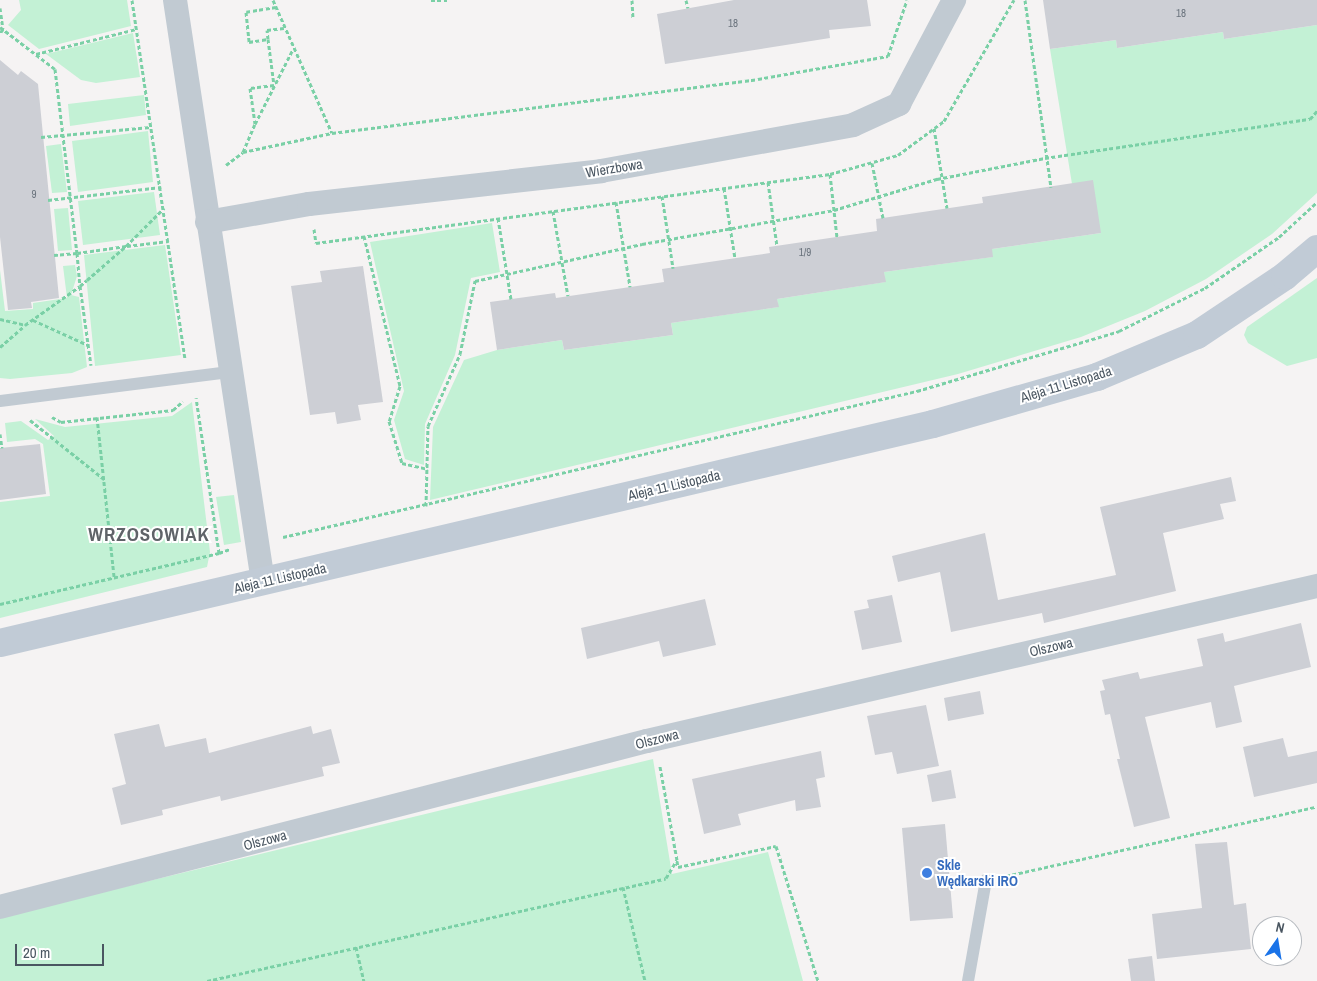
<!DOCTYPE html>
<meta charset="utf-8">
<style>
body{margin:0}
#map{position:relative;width:1317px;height:981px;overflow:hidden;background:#f5f3f3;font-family:"Archivo Narrow",sans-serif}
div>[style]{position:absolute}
.green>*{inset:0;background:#c3f1d5}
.building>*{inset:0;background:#cdcfd5}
.path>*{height:3px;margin-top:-1.5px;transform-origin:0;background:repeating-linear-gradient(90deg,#7ad0a6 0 4px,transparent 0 6.5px)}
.lane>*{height:12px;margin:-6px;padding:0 6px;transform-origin:6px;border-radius:6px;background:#c1cad2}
.street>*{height:24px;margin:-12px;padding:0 12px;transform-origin:12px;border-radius:12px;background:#c1cad2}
.secondary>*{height:28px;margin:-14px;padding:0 14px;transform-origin:14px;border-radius:14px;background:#c1cbd6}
.dots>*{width:14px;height:14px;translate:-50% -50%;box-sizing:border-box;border:2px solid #fff;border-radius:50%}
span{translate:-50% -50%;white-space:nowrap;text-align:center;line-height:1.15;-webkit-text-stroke:4px #fff;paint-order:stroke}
.number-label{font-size:11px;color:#6b747e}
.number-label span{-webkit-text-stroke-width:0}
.street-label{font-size:14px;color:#4a5661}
.shop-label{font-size:14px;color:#366cbe;font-weight:700}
.left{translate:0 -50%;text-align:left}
.district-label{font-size:19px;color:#5f6368;font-weight:700;letter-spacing:1px}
.north{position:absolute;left:1252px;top:916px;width:50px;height:50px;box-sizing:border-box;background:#fff;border:1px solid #b7bbc0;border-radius:50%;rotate:13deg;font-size:14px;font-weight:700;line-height:20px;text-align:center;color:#4a5661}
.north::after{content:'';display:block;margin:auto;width:18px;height:22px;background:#1a73e8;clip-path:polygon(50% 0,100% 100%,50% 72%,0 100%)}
.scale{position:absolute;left:15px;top:944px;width:89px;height:22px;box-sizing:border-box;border:2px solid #4a5661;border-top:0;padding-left:6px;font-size:15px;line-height:18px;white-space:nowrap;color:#4a5661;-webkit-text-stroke:4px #fff;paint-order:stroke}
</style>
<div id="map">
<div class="green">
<div style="clip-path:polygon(19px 0,127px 0,131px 26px,39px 49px,8px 25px,21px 10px)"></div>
<div style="clip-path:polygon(1317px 25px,1317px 193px,1272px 234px,1206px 279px,1145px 311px,1081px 337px,958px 374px,430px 500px,433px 427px,464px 360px,497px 350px,562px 340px,564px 350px,673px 335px,671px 323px,778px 307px,777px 299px,885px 282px,884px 272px,992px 257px,992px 249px,1101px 233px,1072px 184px,1050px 49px,1116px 40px,1117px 48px,1223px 32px,1224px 39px)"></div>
<div style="clip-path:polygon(133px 33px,140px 77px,96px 83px,81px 80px,46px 54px)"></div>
<div style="clip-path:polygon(144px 95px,146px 115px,70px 126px,68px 104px)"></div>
<div style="clip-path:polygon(148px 131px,153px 182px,78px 192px,72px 141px)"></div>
<div style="clip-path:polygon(61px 144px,67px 192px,52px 193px,46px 146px)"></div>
<div style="clip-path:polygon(154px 192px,160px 235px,83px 245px,78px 201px)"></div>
<div style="clip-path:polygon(68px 208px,72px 250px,58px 251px,54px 209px)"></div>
<div style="clip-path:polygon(492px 223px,500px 272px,471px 278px,455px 355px,425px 424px,424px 465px,405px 459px,394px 420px,404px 391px,370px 242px)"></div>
<div style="clip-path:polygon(165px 245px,181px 355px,95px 366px,84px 255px)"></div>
<div style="clip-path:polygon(75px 265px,77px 276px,71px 295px,79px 297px,87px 367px,72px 373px,10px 379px,0 378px,0 270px,5px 311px,33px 309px,33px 303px,67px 298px,63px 266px)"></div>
<div style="clip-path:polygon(1317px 278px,1317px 358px,1287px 366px,1248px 343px,1244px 335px,1247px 327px)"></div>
<div style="clip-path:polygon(192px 402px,210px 552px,207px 567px,0 618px,0 502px,50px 496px,43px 444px,35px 439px,7px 442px,5px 423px,21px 421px,48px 440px,54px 436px,35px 419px,65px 427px,172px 416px)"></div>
<div style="clip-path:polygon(234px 495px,241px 542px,224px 545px,216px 497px)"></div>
<div style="clip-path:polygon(653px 759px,672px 874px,768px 852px,803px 981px,0 981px,0 917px)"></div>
</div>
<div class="building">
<div style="clip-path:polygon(734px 0,867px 0,871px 26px,829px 30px,830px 38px,665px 64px,657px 14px)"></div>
<div style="clip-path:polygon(1043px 0,1317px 0,1317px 25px,1224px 39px,1223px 32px,1117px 48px,1116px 40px,1050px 49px)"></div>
<div style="clip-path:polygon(0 60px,18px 75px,21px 71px,38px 84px,59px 298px,31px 302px,32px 308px,8px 310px,0 237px)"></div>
<div style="clip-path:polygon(1093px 180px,1101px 233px,992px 249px,993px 257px,884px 272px,886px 282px,777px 299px,779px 307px,671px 323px,673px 335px,564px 350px,562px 340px,497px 350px,490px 302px,555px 293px,556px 298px,664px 282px,662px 269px,770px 253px,769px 247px,877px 231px,876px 219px,983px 203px,982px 197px)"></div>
<div style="clip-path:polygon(363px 266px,383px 402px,358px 405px,361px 420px,337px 424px,335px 412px,310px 415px,291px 286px,322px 282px,320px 271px)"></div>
<div style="clip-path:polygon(40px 444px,46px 494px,0 500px,0 448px)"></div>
<div style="clip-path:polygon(1231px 477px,1236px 501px,1220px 504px,1224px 519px,1163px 533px,1176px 591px,1044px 623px,1042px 613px,951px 632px,940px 572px,898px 582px,892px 556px,985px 533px,998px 600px,1116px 575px,1100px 507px)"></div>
<div style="clip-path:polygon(892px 595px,902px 642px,862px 650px,854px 611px,869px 608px,867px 600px)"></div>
<div style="clip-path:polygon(705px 599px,716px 645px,663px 657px,659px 641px,587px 659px,581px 628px)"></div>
<div style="clip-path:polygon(1301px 623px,1311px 667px,1234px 686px,1242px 722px,1216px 728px,1211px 702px,1145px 717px,1170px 818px,1134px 827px,1117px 759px,1120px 759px,1110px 714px,1105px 715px,1100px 691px,1105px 690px,1102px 680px,1138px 672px,1140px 679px,1203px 666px,1197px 639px,1223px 633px,1225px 642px)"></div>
<div style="clip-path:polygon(980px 691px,984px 714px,948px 721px,944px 698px)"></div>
<div style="clip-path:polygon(926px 705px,939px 766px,897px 774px,892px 752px,875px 755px,867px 716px)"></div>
<div style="clip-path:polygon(159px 724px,165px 747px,206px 738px,209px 753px,311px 726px,313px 734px,331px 729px,340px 763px,322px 767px,324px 776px,221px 801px,220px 796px,162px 810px,163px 815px,121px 825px,112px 788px,126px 784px,114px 734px)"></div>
<div style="clip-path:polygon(1283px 738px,1288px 757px,1317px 751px,1317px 783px,1254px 797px,1243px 747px)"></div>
<div style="clip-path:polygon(821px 751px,825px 777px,816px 779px,821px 807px,796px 811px,795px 800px,738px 814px,741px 825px,704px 834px,692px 779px)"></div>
<div style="clip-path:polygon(951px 770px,956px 798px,932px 802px,927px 775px)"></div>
<div style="clip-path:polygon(945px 824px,953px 918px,910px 921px,902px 828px)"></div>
<div style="clip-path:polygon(1227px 842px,1234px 905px,1246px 903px,1251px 949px,1157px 959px,1152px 914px,1202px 908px,1195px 844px)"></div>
<div style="clip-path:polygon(1152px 956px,1155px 981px,1131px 981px,1128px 959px)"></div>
</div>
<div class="path">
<div style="left:132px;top:0;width:362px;rotate:81.6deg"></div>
<div style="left:273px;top:0;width:145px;rotate:66.1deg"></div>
<div style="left:332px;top:133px;width:429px;rotate:-7.2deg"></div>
<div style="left:758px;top:79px;width:132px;rotate:-10deg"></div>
<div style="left:888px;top:56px;width:59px;rotate:-71.3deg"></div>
<div style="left:431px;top:0;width:16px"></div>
<div style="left:632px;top:0;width:18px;rotate:87deg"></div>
<div style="left:686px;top:0;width:8px;rotate:76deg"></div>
<div style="left:1025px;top:0;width:189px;rotate:82.1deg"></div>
<div style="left:276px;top:7px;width:30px;rotate:171deg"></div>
<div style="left:246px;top:12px;width:30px;rotate:84deg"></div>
<div style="left:249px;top:42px;width:19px;rotate:-9deg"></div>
<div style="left:268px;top:39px;width:9px;rotate:-96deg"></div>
<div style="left:267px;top:30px;width:17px;rotate:-7deg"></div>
<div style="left:0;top:8px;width:21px;rotate:82deg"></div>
<div style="left:3px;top:29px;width:5px;rotate:127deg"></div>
<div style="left:0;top:27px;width:69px;rotate:37.4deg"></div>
<div style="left:55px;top:69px;width:185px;rotate:83.2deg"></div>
<div style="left:77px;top:253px;width:23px;rotate:175deg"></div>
<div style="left:268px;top:39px;width:46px;rotate:82.6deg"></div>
<div style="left:274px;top:85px;width:24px;rotate:173deg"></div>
<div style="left:250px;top:88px;width:36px;rotate:82deg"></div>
<div style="left:255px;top:124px;width:84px;rotate:-63.1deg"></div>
<div style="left:36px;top:54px;width:103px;rotate:-14deg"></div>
<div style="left:934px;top:128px;width:81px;rotate:80.8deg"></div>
<div style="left:41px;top:137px;width:110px;rotate:-5.2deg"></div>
<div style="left:243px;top:152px;width:91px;rotate:-12.1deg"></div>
<div style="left:872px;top:163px;width:56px;rotate:78.7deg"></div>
<div style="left:226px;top:165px;width:21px;rotate:-37deg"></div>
<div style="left:243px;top:152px;width:30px;rotate:-67deg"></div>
<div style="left:830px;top:174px;width:63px;rotate:83.7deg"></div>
<div style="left:768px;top:182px;width:65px;rotate:82deg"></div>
<div style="left:724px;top:188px;width:71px;rotate:81.1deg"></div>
<div style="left:662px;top:196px;width:73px;rotate:81.3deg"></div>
<div style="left:48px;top:200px;width:114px;rotate:-6.6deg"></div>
<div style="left:616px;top:202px;width:86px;rotate:80.6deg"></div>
<div style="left:553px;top:211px;width:86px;rotate:80deg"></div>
<div style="left:498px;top:218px;width:82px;rotate:80.9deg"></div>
<div style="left:314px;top:229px;width:14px;rotate:82deg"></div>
<div style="left:316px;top:243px;width:519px;rotate:-7.65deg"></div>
<div style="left:830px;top:174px;width:71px;rotate:-15.6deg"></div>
<div style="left:898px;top:155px;width:57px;rotate:-36.5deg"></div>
<div style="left:944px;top:121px;width:140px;rotate:-60deg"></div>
<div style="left:364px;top:236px;width:154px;rotate:76.5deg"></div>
<div style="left:400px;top:386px;width:37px;rotate:107deg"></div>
<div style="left:389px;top:421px;width:44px;rotate:72.8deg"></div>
<div style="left:402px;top:463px;width:26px;rotate:13deg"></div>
<div style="left:126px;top:246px;width:54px;rotate:-45deg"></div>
<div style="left:127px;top:246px;width:42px;rotate:-6.8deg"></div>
<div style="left:0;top:319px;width:26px;rotate:13deg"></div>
<div style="left:25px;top:325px;width:67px;rotate:-35.3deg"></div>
<div style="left:80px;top:286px;width:9px;rotate:-41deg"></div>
<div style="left:87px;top:280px;width:52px;rotate:-41.1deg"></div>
<div style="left:126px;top:246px;width:49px;rotate:171.9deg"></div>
<div style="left:77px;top:253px;width:33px;rotate:85deg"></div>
<div style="left:80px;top:286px;width:80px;rotate:82.1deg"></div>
<div style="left:33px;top:320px;width:60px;rotate:24.4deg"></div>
<div style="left:0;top:347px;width:33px;rotate:-41deg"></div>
<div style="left:52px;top:417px;width:10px;rotate:29deg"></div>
<div style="left:61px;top:422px;width:113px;rotate:-6.1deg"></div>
<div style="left:173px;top:410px;width:13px;rotate:-42deg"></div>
<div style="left:97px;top:417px;width:161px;rotate:83.9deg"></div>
<div style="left:30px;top:420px;width:95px;rotate:38.6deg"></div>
<div style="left:0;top:434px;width:14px;rotate:82deg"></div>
<div style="left:426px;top:506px;width:80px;rotate:-88.6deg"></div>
<div style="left:428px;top:426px;width:79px;rotate:-66deg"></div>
<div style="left:460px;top:354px;width:75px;rotate:-78.4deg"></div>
<div style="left:475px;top:281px;width:171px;rotate:-12.5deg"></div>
<div style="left:642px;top:244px;width:195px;rotate:-10deg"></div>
<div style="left:834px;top:210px;width:108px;rotate:-16.8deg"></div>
<div style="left:937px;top:179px;width:110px;rotate:-11deg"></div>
<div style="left:1045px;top:158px;width:268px;rotate:-8.4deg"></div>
<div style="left:1310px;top:119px;width:11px;rotate:-49deg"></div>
<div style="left:283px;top:537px;width:651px;rotate:-12.97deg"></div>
<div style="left:917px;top:391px;width:211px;rotate:-16.5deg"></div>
<div style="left:1119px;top:331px;width:96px;rotate:-26.6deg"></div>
<div style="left:1205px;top:288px;width:90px;rotate:-34.6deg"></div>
<div style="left:1279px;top:237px;width:52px;rotate:-42.6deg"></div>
<div style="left:219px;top:553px;width:12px;rotate:-20deg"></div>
<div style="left:0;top:604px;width:225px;rotate:-13.1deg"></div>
<div style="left:219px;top:553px;width:157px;rotate:-98.4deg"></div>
<div style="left:677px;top:861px;width:6px;rotate:81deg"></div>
<div style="left:678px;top:867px;width:100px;rotate:-12.1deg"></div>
<div style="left:776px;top:846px;width:141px;rotate:72.7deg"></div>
<div style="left:1006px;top:876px;width:317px;rotate:-12.6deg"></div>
<div style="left:623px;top:887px;width:97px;rotate:76.8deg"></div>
<div style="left:356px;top:947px;width:35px;rotate:77deg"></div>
<div style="left:207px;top:981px;width:470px;rotate:-12.6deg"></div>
<div style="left:666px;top:878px;width:21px;rotate:-59deg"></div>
<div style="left:677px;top:860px;width:96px;rotate:-100.3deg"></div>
</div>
<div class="lane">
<div style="left:0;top:401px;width:233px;rotate:-7.2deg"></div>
<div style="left:968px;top:981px;width:103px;rotate:-79.9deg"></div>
</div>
<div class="street">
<div style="left:175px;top:0;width:589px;rotate:81.4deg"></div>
<div style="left:207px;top:222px;width:104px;rotate:-10deg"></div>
<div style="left:309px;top:204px;width:294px;rotate:-6.4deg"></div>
<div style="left:601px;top:171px;width:256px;rotate:-10.3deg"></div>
<div style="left:853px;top:125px;width:51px;rotate:-24.5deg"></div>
<div style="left:899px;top:104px;width:118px;rotate:-62.1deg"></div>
<div style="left:0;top:907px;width:668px;rotate:-14.39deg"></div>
<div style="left:647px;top:741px;width:688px;rotate:-13.03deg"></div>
</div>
<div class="secondary">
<div style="left:0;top:643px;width:958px;rotate:-13.21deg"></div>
<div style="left:933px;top:424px;width:171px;rotate:-16deg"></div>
<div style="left:1097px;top:377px;width:108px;rotate:-22.8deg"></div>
<div style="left:1197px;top:335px;width:106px;rotate:-33.8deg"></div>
<div style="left:1285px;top:276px;width:42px;rotate:-40.2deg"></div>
</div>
<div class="dots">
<div style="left:927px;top:873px;background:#3f7fe0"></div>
</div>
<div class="number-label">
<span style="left:1181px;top:13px">18</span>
<span style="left:733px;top:23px">18</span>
<span style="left:34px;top:194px">9</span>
<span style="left:805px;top:252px">1/9</span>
</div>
<div class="street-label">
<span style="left:614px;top:168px;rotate:-9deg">Wierzbowa</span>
<span style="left:1066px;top:384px;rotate:-17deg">Aleja 11 Listopada</span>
<span style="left:674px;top:485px;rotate:-13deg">Aleja 11 Listopada</span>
<span style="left:280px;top:578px;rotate:-13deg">Aleja 11 Listopada</span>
<span style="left:1051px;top:647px;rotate:-13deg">Olszowa</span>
<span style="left:657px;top:739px;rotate:-14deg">Olszowa</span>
<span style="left:265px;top:840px;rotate:-15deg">Olszowa</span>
</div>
<div class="shop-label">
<span class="left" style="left:937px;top:873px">Skle<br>Wędkarski IRO</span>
</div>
<div class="district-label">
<span style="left:149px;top:535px">WRZOSOWIAK</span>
</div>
<div class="north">N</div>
<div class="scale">20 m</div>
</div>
